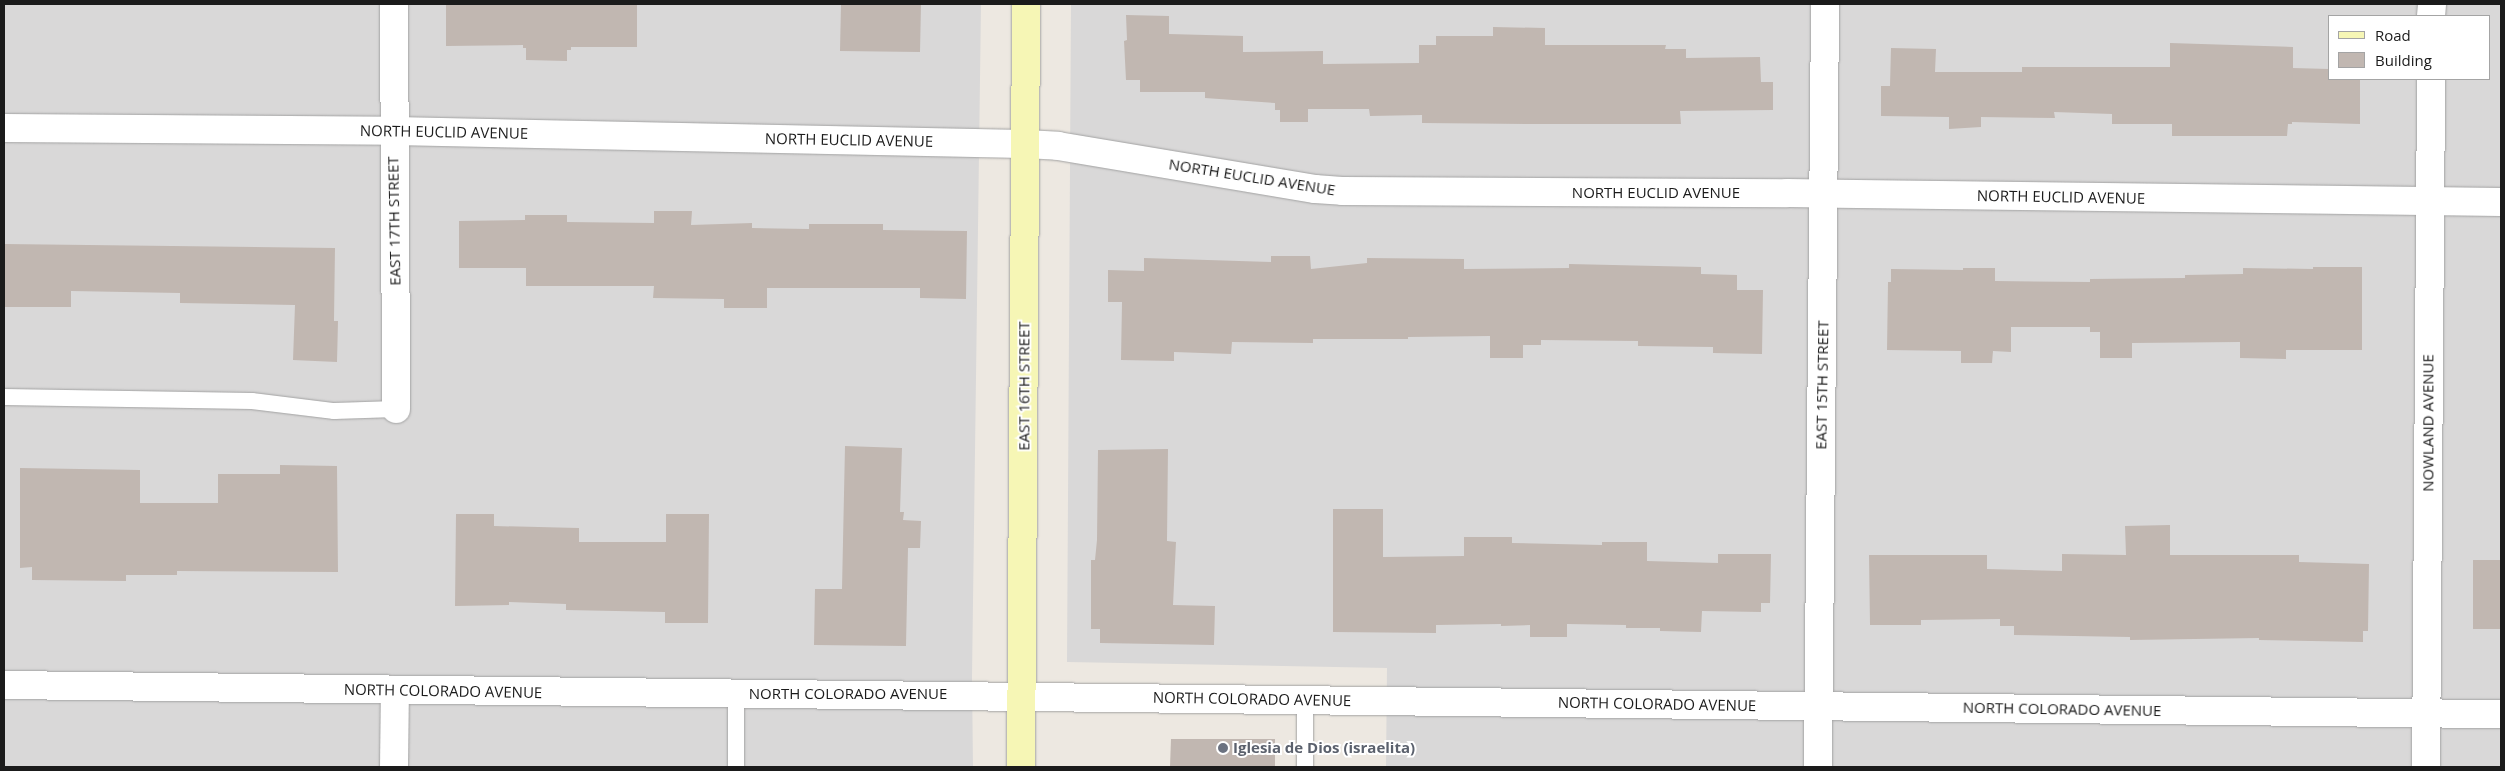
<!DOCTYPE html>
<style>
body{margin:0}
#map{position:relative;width:2505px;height:771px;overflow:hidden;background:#ede8e1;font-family:"Open Sans",sans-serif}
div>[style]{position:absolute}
.residential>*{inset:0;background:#d9d8d8}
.building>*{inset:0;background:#c1b7b1}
.roads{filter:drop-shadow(0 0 1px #a2a2a2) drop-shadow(0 0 1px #a2a2a2)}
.service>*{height:16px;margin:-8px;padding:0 8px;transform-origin:8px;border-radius:8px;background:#fff}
.minor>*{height:28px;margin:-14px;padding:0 14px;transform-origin:14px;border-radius:14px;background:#fff}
.secondary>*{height:28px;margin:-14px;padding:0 14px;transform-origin:14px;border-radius:14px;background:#f6f6b5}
.dots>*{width:14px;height:14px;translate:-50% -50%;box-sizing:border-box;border:2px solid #fff;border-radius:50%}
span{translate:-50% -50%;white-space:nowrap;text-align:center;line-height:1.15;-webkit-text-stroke:4px #fff;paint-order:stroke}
.street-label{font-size:15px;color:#1b1b1b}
.worship-label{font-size:15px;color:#5b616d;font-weight:700}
.left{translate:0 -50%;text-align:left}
.frame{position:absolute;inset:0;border:5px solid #1b1b1b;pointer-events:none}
.legend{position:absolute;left:2328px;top:15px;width:162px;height:65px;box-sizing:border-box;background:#fff;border:1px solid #a4a4a4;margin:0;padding:6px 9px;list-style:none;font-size:15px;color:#1b1b1b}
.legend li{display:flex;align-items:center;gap:10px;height:25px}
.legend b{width:25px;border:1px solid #a4a4a4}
</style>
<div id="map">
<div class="residential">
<div style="clip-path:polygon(4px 4px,981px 4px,972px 677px,973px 767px,4px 767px)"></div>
<div style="clip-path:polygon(evenodd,1071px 4px,2501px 4px,2501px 767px,1386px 767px,1387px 668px,1067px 662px,1071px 4px,2329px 16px,2489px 16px,2489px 79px,2329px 79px,2329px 16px)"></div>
</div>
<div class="building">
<div style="clip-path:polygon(446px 4px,637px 4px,637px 47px,571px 47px,571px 50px,567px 50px,567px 61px,526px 60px,526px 48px,523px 48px,523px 45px,446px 46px)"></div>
<div style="clip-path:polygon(841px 4px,921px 4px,920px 52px,840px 51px)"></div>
<div style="clip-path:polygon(1126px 15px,1169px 16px,1169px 34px,1243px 36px,1243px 52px,1323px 51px,1323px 64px,1419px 63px,1419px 45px,1436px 45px,1436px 36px,1493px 36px,1493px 27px,1545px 28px,1545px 45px,1666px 45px,1665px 49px,1686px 49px,1686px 58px,1760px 57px,1761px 82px,1773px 82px,1773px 110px,1680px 111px,1681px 124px,1534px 124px,1422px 123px,1422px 115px,1370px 116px,1369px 109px,1308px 109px,1308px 122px,1280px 122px,1280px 110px,1275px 110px,1275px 103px,1205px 98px,1205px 92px,1140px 92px,1140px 80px,1126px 80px,1124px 41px,1127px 40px)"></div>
<div style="clip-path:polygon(2170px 43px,2293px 47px,2293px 68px,2329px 69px,2329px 79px,2360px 79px,2360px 124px,2292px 122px,2292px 124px,2288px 124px,2287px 136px,2172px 136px,2172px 124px,2112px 124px,2112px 114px,2054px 112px,2055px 118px,1981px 117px,1981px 127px,1949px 129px,1949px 117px,1881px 116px,1881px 86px,1890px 86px,1891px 48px,1936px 49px,1935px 72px,2022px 72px,2022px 67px,2170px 67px)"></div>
<div style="clip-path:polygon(654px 211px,692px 211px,691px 225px,752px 223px,752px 228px,809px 229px,809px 224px,883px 224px,883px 230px,967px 231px,966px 299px,920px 298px,920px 288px,767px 288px,767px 308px,724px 308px,724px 299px,653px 298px,654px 286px,526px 286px,526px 268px,459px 268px,459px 221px,525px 220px,525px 215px,567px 215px,567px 222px,654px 223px)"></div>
<div style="clip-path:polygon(4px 244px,335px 248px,334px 321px,338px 321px,337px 362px,293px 360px,295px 305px,180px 303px,180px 293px,71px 291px,71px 307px,4px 307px)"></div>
<div style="clip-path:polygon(1271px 256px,1310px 256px,1311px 269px,1367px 263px,1367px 258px,1464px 259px,1464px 269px,1569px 268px,1569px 264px,1701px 267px,1701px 274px,1737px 275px,1737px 290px,1763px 290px,1762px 354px,1713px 353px,1713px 347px,1638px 346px,1638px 341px,1541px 340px,1541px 345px,1523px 345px,1523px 358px,1490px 358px,1490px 336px,1408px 337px,1408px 339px,1313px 339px,1313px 343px,1232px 342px,1231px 354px,1174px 352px,1174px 361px,1121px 360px,1122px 302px,1108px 302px,1108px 270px,1144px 271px,1144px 258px,1271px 262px)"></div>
<div style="clip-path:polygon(2313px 267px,2362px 267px,2362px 350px,2286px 350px,2286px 359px,2240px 358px,2240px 342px,2132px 343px,2132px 358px,2100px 358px,2100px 332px,2090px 332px,2090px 327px,2011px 327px,2011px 352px,1993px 351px,1992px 363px,1961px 363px,1961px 351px,1887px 350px,1888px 282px,1891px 282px,1891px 269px,1963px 270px,1963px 268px,1995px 268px,1995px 281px,2090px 282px,2090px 279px,2185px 278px,2185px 275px,2243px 274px,2243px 268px,2313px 269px)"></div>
<div style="clip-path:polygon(845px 446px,902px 448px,900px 512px,904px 512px,903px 520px,921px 521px,920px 548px,908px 548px,906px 646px,814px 645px,815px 589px,842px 589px)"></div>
<div style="clip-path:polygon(1168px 449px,1167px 541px,1176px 542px,1173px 605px,1215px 606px,1214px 645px,1100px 643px,1100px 629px,1091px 629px,1091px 560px,1095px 560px,1097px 540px,1098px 450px)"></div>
<div style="clip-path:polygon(280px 465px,337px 466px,338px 572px,177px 571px,177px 575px,126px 575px,126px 581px,32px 580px,32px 567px,20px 568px,20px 468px,140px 470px,140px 503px,218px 503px,218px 474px,280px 474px)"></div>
<div style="clip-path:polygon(1333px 509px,1383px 509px,1383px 557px,1464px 556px,1464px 537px,1512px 537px,1512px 543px,1602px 545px,1602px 542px,1647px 542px,1647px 561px,1718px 563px,1718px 554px,1771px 554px,1770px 603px,1761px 603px,1761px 612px,1702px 611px,1701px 632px,1660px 631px,1660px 628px,1626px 628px,1626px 625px,1567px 624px,1567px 637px,1530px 637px,1530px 625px,1501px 626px,1501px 624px,1436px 625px,1436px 633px,1333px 632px)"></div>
<div style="clip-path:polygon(456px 514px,494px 514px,494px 526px,579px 528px,579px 542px,666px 542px,666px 514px,709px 514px,708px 623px,665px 623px,665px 612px,566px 610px,566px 604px,509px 602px,509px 605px,455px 606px)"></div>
<div style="clip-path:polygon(2170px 525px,2170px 555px,2299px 555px,2299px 562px,2369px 564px,2368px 631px,2363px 631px,2363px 642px,2259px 640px,2259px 638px,2130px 640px,2130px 637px,2014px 635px,2014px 626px,2000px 626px,2000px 619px,1921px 620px,1921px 625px,1870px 625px,1869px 555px,1987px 555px,1987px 569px,2062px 571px,2062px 554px,2126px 555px,2125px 526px)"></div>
<div style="clip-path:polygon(2473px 560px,2501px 560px,2501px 629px,2473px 629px)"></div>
<div style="clip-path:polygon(1171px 739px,1275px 739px,1275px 767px,1170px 767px)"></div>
</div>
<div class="roads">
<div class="service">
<div style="left:4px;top:397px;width:248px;rotate:0.9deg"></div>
<div style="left:252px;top:401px;width:83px;rotate:7deg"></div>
<div style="left:334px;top:411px;width:62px;rotate:-1.8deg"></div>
<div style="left:736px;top:767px;width:74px;rotate:-90deg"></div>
<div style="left:1305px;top:767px;width:68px;rotate:-90deg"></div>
</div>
<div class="minor">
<div style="left:394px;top:4px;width:405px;rotate:89.7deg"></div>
<div style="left:2431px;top:16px;width:12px;rotate:-85deg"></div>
<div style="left:4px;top:128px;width:390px;rotate:0.4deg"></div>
<div style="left:394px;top:131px;width:631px;rotate:1.18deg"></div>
<div style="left:1025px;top:144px;width:33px;rotate:3deg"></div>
<div style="left:1058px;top:146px;width:261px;rotate:9.5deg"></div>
<div style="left:1315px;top:189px;width:27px;rotate:4deg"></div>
<div style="left:1342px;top:191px;width:445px;rotate:0.3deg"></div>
<div style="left:1787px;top:193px;width:714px;rotate:0.72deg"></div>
<div style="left:4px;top:685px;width:2497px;rotate:0.67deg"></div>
<div style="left:394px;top:767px;width:77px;rotate:-89.3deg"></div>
<div style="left:1818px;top:767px;width:763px;rotate:-89.47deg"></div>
<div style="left:2426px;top:767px;width:688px;rotate:-89.58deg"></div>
</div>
<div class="secondary">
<div style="left:1021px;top:767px;width:763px;rotate:-89.62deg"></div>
</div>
</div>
<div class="dots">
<div style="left:1223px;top:748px;background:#6b7280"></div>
</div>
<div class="street-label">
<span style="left:444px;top:132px;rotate:1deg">NORTH EUCLID AVENUE</span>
<span style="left:849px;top:140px;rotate:1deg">NORTH EUCLID AVENUE</span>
<span style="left:1252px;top:177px;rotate:9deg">NORTH EUCLID AVENUE</span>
<span style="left:1656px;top:193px">NORTH EUCLID AVENUE</span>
<span style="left:2061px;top:197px;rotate:1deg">NORTH EUCLID AVENUE</span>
<span style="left:394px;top:221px;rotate:-91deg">EAST 17TH STREET</span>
<span style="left:1822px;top:385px;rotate:-89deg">EAST 15TH STREET</span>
<span style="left:1024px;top:386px;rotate:-90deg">EAST 16TH STREET</span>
<span style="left:2428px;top:423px;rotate:-90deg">NOWLAND AVENUE</span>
<span style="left:443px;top:691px;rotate:1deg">NORTH COLORADO AVENUE</span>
<span style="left:848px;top:694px">NORTH COLORADO AVENUE</span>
<span style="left:1252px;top:699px;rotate:1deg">NORTH COLORADO AVENUE</span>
<span style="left:1657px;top:704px;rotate:1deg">NORTH COLORADO AVENUE</span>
<span style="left:2062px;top:709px;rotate:1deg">NORTH COLORADO AVENUE</span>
</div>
<div class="worship-label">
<span class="left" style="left:1233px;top:748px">Iglesia de Dios (israelita)</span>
</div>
<div class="frame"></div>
<ul class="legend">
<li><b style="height:6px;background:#f6f6b5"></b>Road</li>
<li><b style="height:14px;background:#c1b7b1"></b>Building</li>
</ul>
</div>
